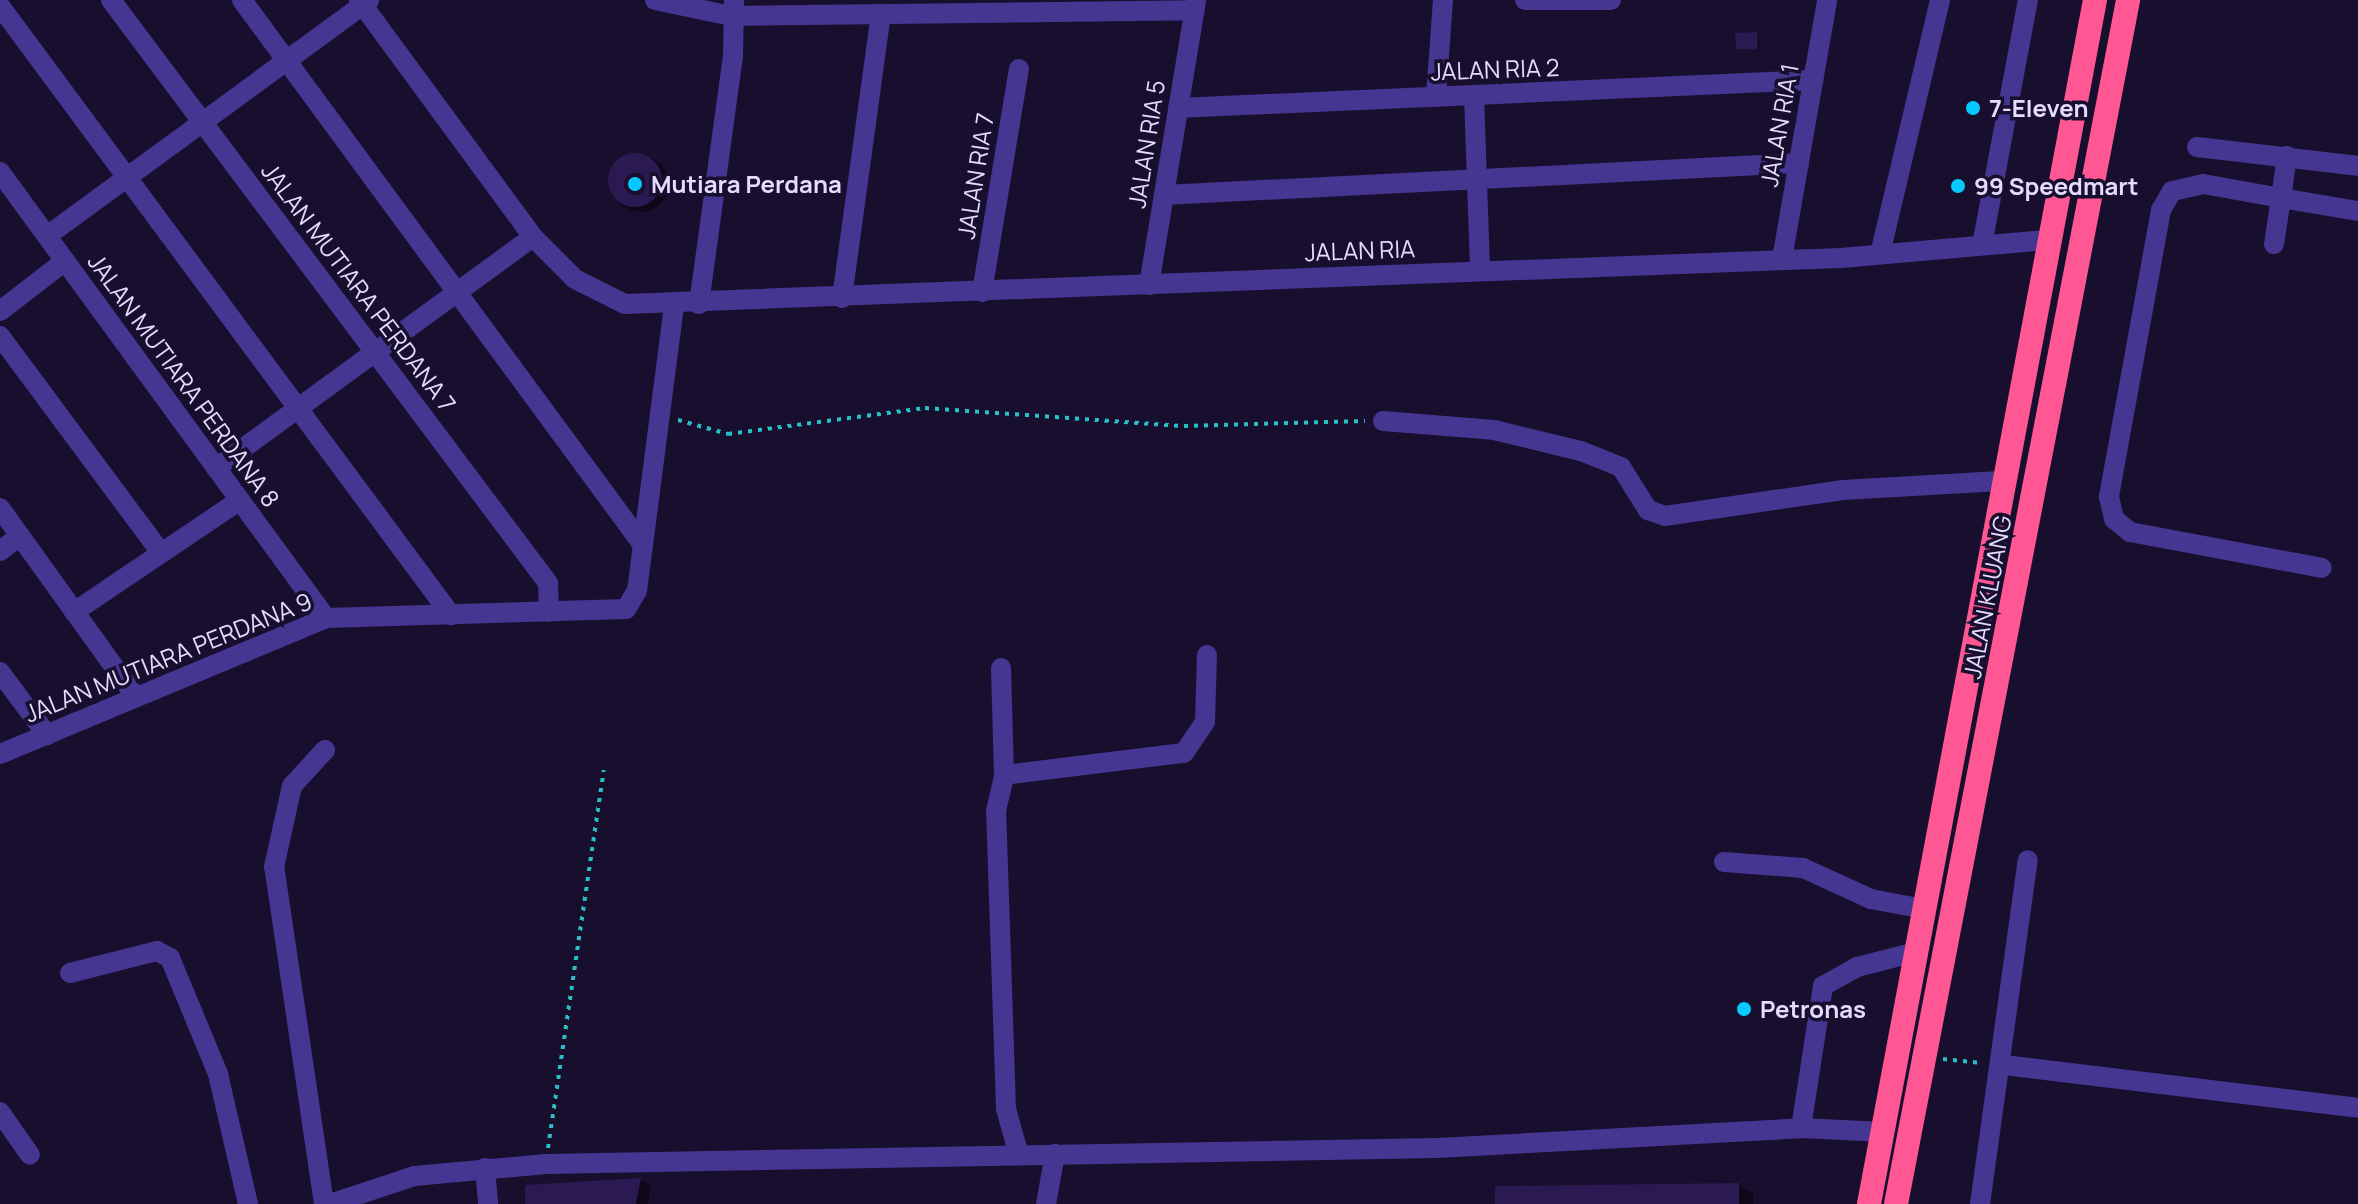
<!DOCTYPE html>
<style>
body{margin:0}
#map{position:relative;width:2358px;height:1204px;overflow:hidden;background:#180f2e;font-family:Manrope,sans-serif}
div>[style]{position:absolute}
.shadow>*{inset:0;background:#0007}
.round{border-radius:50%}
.building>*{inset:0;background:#2b1951}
.path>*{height:4px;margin-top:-2px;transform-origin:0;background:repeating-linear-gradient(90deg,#26c0c9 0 4px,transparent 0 10px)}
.minor>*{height:20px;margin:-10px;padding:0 10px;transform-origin:10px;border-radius:10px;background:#453691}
.highway>*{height:24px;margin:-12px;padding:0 12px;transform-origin:12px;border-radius:12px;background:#ff5793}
.dots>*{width:22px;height:22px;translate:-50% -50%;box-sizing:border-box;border:4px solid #180f2e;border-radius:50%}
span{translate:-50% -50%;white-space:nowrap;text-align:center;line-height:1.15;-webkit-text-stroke:7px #180f2e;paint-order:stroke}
.street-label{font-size:24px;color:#e4dcff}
.poi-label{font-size:24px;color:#e4dcff;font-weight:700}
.left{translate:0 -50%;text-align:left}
</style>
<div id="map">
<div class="shadow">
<div style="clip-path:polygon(1757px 34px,1760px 49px,1738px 48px)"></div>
<div class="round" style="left:613px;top:156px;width:56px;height:56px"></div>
<div style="clip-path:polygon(641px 1180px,651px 1186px,648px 1204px,527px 1204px)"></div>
<div style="clip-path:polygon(1738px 1185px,1753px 1193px,1753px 1204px,1497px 1204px)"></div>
</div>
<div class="building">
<div style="clip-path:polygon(1757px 32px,1758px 49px,1736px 49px,1735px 33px)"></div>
<div class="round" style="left:608px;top:153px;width:54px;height:54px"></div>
<div style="clip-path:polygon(641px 1178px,636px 1204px,525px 1204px,525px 1185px)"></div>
<div style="clip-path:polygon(1739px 1183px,1739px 1204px,1495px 1204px,1495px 1186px)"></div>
</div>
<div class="path">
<div style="left:678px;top:420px;width:52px;rotate:15.6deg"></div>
<div style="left:728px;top:434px;width:199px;rotate:-7.5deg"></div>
<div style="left:925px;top:408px;width:260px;rotate:4deg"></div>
<div style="left:1184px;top:426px;width:181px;rotate:-1.6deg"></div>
<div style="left:1943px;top:1059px;width:39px;rotate:6deg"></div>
<div style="left:548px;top:1148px;width:382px;rotate:-81.6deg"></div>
</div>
<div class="minor">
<div style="left:111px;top:0;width:729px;rotate:53.15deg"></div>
<div style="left:548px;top:583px;width:29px;rotate:88deg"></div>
<div style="left:242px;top:0;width:677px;rotate:53.66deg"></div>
<div style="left:359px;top:0;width:294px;rotate:53.7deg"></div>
<div style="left:533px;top:237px;width:59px;rotate:45deg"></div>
<div style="left:575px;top:279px;width:56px;rotate:26.6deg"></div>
<div style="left:625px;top:304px;width:1217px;rotate:-2.17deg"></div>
<div style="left:1841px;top:258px;width:208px;rotate:-5deg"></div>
<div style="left:655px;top:0;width:78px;rotate:11.9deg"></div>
<div style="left:731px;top:16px;width:463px;rotate:-0.7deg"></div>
<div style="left:1525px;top:0;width:86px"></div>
<div style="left:0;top:6px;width:758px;rotate:53.48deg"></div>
<div style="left:1474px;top:96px;width:175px;rotate:88deg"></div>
<div style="left:1436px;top:97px;width:97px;rotate:-85.9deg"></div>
<div style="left:1178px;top:108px;width:636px;rotate:-2.52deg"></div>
<div style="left:2197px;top:147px;width:162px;rotate:6.7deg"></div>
<div style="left:2287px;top:156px;width:42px;rotate:98.1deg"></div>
<div style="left:2281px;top:198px;width:78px;rotate:9.6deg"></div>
<div style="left:0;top:172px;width:552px;rotate:53.84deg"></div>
<div style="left:1164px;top:195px;width:636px;rotate:-2.88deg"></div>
<div style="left:47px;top:236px;width:399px;rotate:-36.2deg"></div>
<div style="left:1983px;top:240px;width:244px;rotate:-79.4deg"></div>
<div style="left:2274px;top:244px;width:47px;rotate:-81.3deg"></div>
<div style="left:2281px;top:198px;width:79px;rotate:-169.8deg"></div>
<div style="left:2203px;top:184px;width:32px;rotate:167deg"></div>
<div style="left:2172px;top:191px;width:22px;rotate:120deg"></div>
<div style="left:2161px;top:210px;width:292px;rotate:100.3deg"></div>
<div style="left:2109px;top:497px;width:23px;rotate:77deg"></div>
<div style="left:2114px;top:519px;width:21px;rotate:39deg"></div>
<div style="left:2130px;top:532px;width:195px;rotate:10.6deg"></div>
<div style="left:1880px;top:254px;width:261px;rotate:-76.7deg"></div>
<div style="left:1782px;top:259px;width:263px;rotate:-80.1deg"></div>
<div style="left:1149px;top:285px;width:289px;rotate:-80.6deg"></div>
<div style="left:982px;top:292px;width:226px;rotate:-80.6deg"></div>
<div style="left:842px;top:298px;width:287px;rotate:-82.2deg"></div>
<div style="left:699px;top:304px;width:249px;rotate:-82.2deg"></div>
<div style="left:733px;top:57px;width:57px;rotate:-89deg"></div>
<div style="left:0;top:311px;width:82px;rotate:-37.6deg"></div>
<div style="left:0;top:336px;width:270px;rotate:53.4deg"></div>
<div style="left:1383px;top:421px;width:111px;rotate:4.6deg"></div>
<div style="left:1494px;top:430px;width:89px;rotate:13.6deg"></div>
<div style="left:1581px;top:451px;width:43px;rotate:21.8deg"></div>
<div style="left:1621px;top:467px;width:51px;rotate:57.9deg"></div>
<div style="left:1648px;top:510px;width:18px;rotate:19deg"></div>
<div style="left:1665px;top:516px;width:180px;rotate:-8.3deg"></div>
<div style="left:1843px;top:490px;width:157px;rotate:-3.3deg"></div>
<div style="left:216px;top:468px;width:392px;rotate:-36.1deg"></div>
<div style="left:0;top:508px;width:233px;rotate:54.3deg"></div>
<div style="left:0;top:551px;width:25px;rotate:-37deg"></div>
<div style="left:74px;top:612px;width:200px;rotate:-34deg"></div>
<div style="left:1001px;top:668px;width:107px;rotate:88.4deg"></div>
<div style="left:0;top:672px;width:79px;rotate:53.3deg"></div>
<div style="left:0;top:754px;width:353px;rotate:-22.6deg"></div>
<div style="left:326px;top:618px;width:300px;rotate:-1.7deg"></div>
<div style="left:626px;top:609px;width:21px;rotate:-59deg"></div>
<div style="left:637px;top:591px;width:287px;rotate:-82.6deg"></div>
<div style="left:1724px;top:862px;width:79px;rotate:4.3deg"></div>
<div style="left:1803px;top:868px;width:75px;rotate:24.5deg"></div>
<div style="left:1871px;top:899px;width:54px;rotate:10.7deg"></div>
<div style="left:70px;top:973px;width:90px;rotate:-14.2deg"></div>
<div style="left:157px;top:951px;width:15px;rotate:28deg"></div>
<div style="left:170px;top:958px;width:126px;rotate:67.5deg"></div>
<div style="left:218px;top:1074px;width:133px;rotate:77deg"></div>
<div style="left:2004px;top:1065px;width:357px;rotate:6.9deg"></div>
<div style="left:0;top:1112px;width:52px;rotate:55.1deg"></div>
<div style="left:1801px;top:1128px;width:144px;rotate:-81.2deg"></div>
<div style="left:1823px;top:986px;width:39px;rotate:-29deg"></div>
<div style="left:1857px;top:967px;width:61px;rotate:-14.3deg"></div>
<div style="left:1019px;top:1155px;width:48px;rotate:-105.8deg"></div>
<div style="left:1006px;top:1109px;width:298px;rotate:-91.9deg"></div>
<div style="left:996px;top:811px;width:37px;rotate:-77deg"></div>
<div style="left:1004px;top:775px;width:181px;rotate:-7deg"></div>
<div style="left:1184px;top:753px;width:37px;rotate:-56deg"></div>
<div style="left:1205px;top:722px;width:67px;rotate:-88.3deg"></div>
<div style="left:485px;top:1168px;width:36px;rotate:85deg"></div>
<div style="left:324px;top:1204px;width:341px;rotate:-98.4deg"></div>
<div style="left:274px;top:867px;width:83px;rotate:-77.5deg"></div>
<div style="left:292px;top:786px;width:49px;rotate:-47.5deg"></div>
<div style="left:330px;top:1204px;width:89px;rotate:-18.4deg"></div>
<div style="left:414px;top:1176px;width:133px;rotate:-5.2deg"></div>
<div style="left:546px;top:1164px;width:891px;rotate:-1.03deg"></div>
<div style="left:1437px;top:1148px;width:365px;rotate:-3.1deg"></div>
<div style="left:1801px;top:1128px;width:82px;rotate:2.8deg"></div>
<div style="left:1046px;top:1204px;width:51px;rotate:-79.8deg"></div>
<div style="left:1980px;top:1204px;width:347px;rotate:-82.1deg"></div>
</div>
<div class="highway">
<div style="left:1869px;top:1204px;width:1225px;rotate:-79.37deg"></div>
<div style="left:1896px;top:1204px;width:1226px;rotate:-79.09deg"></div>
</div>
<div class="dots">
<div style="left:1973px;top:108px;background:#08c9ff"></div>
<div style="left:635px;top:184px;background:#08c9ff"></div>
<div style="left:1958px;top:186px;background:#08c9ff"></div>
<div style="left:1744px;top:1009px;background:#08c9ff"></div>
</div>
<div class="street-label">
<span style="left:1495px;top:69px;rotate:-2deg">JALAN RIA 2</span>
<span style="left:1779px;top:125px;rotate:-80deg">JALAN RIA 1</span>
<span style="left:1146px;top:144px;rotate:-81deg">JALAN RIA 5</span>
<span style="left:975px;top:176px;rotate:-81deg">JALAN RIA 7</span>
<span style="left:1360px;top:250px;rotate:-2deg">JALAN RIA</span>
<span style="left:359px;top:287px;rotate:53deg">JALAN MUTIARA PERDANA 7</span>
<span style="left:184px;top:380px;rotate:54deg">JALAN MUTIARA PERDANA 8</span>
<span style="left:1987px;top:597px;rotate:-79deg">JALAN KLUANG</span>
<span style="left:168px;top:657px;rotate:-22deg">JALAN MUTIARA PERDANA 9</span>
</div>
<div class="poi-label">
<span class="left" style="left:1989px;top:108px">7-Eleven</span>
<span class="left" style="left:651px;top:184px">Mutiara Perdana</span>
<span class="left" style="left:1974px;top:186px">99 Speedmart</span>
<span class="left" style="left:1760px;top:1009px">Petronas</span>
</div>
</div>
